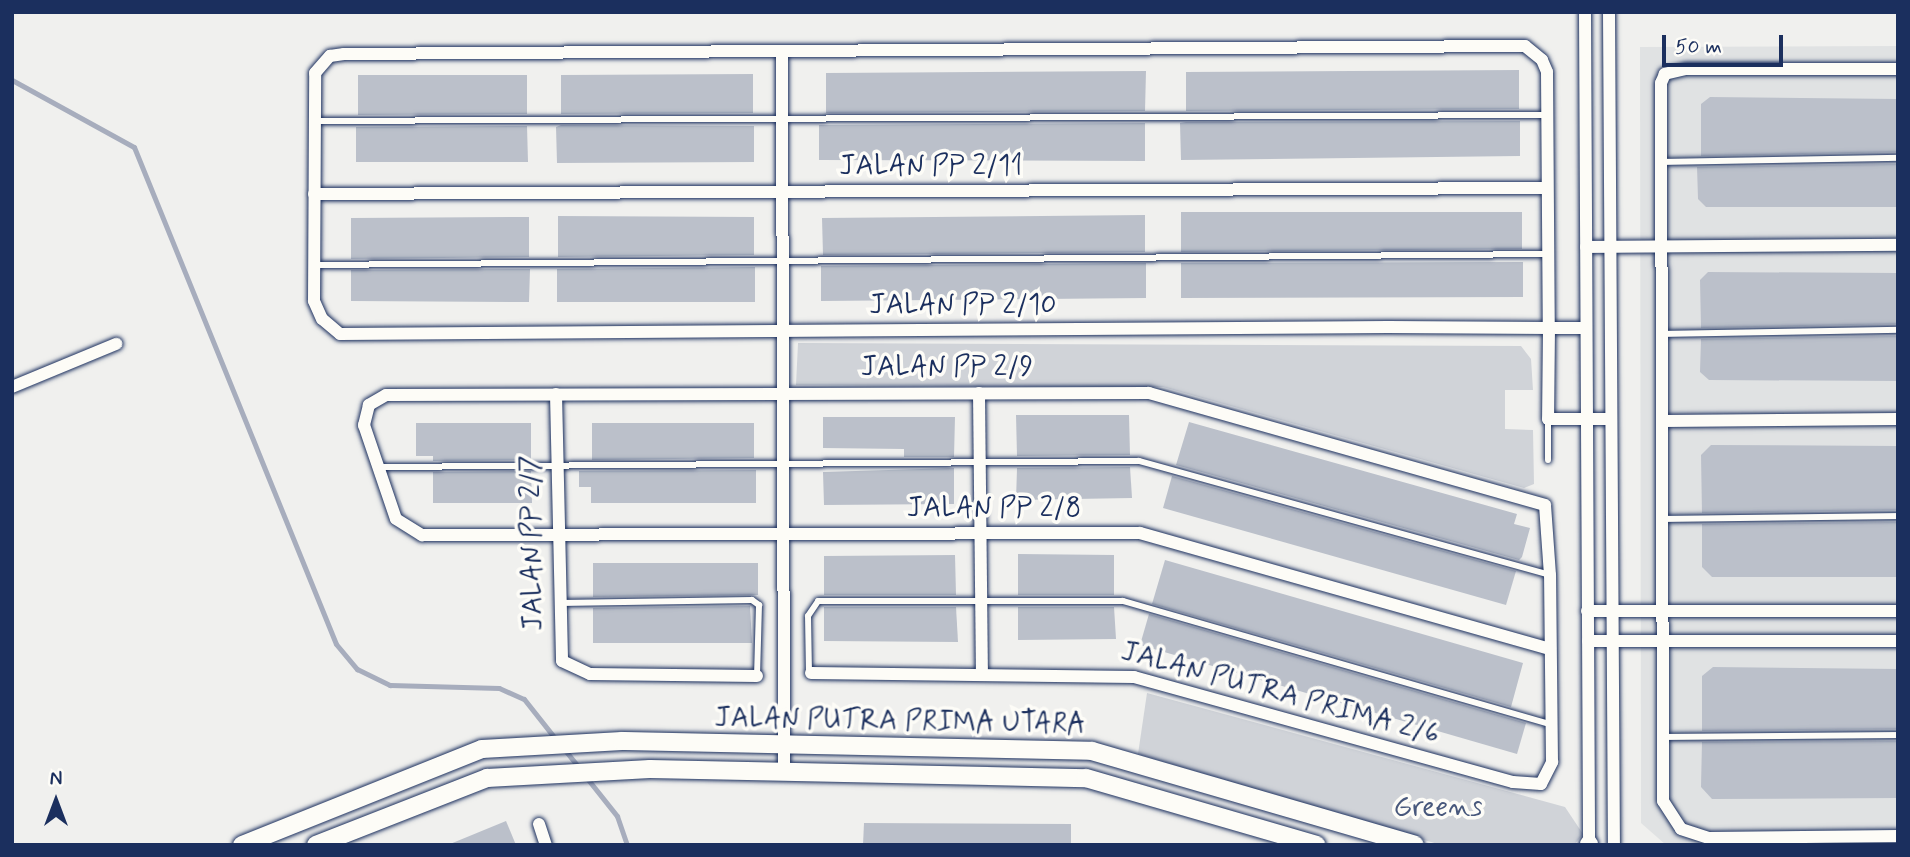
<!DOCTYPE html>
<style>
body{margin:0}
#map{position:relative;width:1910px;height:857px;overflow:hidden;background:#f0f0ee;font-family:Mynerve,sans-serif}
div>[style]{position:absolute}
.built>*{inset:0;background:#e0e2e3}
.green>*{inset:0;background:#d0d3d8}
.stream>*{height:5px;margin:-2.5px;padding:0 2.5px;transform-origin:2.5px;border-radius:2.5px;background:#a7adbd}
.building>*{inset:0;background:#bbc0ca}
.roads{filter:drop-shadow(0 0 2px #1b2f5e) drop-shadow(0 0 2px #1b2f5e)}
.lane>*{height:6px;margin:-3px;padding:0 3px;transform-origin:3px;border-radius:3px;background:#fdfcf7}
.street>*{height:12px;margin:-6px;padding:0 6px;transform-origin:6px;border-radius:6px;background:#fdfcf7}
.secondary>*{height:18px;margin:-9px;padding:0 9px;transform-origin:9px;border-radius:9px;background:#fdfcf7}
span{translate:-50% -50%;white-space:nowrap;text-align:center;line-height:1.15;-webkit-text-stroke:7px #fdfcf7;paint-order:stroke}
.street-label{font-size:28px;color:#1b2f5e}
.park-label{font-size:28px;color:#48587c}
.frame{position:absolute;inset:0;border:14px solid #1b2f5e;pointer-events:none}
.north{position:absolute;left:21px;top:766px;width:70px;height:70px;-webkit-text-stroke:5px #fdfcf7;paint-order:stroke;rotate:0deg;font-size:19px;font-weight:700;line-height:28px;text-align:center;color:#1b2f5e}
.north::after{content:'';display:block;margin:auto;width:24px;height:32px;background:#1b2f5e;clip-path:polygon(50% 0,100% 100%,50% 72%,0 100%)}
.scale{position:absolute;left:1662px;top:35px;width:121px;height:32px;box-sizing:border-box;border:4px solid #1b2f5e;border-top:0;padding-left:9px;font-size:21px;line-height:24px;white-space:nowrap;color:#1b2f5e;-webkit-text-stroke:5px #fdfcf7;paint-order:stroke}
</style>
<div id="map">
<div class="built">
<div style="clip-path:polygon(1898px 46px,1898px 845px,1666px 845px,1641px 823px,1640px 47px)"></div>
</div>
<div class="green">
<div style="clip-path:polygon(798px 343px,1521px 346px,1531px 359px,1533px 390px,1505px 390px,1505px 429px,1533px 430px,1534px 484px,1524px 488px,1163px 387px,796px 385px)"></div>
<div style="clip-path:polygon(1147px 693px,1565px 807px,1583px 834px,1574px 845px,1441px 845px,1138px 754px)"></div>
</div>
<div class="stream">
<div style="left:12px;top:80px;width:139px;rotate:28.8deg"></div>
<div style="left:134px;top:147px;width:536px;rotate:67.88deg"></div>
<div style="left:336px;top:644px;width:33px;rotate:50deg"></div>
<div style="left:357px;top:669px;width:37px;rotate:26deg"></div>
<div style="left:390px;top:685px;width:109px;rotate:1.6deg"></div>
<div style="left:499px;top:688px;width:27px;rotate:24deg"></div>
<div style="left:524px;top:699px;width:55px;rotate:51.7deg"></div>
<div style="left:564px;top:749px;width:26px;rotate:51deg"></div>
<div style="left:586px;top:777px;width:50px;rotate:51.5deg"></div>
<div style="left:617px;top:816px;width:31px;rotate:71deg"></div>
</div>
<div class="building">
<div style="clip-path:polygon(1519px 70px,1519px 109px,1186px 111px,1186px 72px)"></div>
<div style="clip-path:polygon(1146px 71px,1145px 111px,826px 113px,826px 73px)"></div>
<div style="clip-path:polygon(753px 74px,753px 113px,561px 114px,561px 75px)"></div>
<div style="clip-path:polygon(358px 75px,527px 75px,527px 114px,358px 115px)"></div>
<div style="clip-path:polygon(1710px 97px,1898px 99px,1898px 152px,1701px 156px,1701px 104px)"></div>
<div style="clip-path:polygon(1520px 121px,1520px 156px,1181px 160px,1180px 123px,1186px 122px)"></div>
<div style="clip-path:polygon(1145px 123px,1145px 161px,819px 160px,819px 125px)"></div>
<div style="clip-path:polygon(754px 126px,754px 162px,557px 163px,556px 127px,561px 125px)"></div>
<div style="clip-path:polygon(356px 127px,527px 126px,528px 162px,356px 162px)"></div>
<div style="clip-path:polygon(1898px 164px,1898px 207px,1706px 207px,1698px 199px,1697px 167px)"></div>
<div style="clip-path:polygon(1181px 212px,1522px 212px,1522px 249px,1181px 252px)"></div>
<div style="clip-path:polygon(1145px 215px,1145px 252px,823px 255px,822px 218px)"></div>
<div style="clip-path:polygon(558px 216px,754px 217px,754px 255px,558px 257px)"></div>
<div style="clip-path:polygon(529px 217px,529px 257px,351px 259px,351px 218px)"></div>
<div style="clip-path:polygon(1523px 262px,1523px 297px,1181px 298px,1181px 263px)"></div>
<div style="clip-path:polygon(1146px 263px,1146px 298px,821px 301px,821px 266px)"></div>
<div style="clip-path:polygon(755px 267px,755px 302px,557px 302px,557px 269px)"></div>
<div style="clip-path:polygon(530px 269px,529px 302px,351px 301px,351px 270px)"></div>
<div style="clip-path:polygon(1708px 272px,1898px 273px,1898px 324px,1701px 328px,1700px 280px)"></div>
<div style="clip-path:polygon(1898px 336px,1898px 381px,1709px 380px,1700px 372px,1701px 339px)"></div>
<div style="clip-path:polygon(1016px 415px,1129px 415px,1130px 455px,1017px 456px)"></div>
<div style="clip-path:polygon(823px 417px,955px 417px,954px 457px,904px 457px,904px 449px,823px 448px)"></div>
<div style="clip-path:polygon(1189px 422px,1517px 514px,1514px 524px,1530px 528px,1522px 557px,1519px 560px,1176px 465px)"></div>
<div style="clip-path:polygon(416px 423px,531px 423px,531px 460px,433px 461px,433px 456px,416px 456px)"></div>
<div style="clip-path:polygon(592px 423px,754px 423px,754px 458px,592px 460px)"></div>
<div style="clip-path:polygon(1711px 445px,1898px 446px,1898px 510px,1702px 513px,1701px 455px)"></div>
<div style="clip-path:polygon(954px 468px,954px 504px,824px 505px,823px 472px)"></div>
<div style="clip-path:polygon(1017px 468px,1130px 467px,1132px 498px,1016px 500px)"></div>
<div style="clip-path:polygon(756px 470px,756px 503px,591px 503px,591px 487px,579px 487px,579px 471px)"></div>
<div style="clip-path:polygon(531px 471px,532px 503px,433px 503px,433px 472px)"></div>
<div style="clip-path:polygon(1172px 476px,1516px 571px,1506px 605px,1163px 508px)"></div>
<div style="clip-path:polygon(1898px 522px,1898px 577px,1712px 577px,1702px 567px,1702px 524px)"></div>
<div style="clip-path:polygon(1018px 554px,1114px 555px,1114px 595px,1018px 595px)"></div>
<div style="clip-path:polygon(955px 555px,956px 595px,824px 595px,824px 556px)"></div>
<div style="clip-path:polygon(1165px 560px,1523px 663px,1511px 707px,1152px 604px)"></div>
<div style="clip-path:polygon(593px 563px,758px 563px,758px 595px,593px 597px)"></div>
<div style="clip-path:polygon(750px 606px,752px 643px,593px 643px,593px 608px)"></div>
<div style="clip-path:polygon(824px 607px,956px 607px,958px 642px,824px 641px)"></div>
<div style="clip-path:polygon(1018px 607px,1114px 607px,1116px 639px,1018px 640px)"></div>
<div style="clip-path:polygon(1149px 614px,1526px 723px,1517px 754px,1140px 645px)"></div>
<div style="clip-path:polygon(1713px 667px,1898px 669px,1898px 729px,1702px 731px,1702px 676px)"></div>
<div style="clip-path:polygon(1898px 741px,1898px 798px,1712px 799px,1701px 787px,1702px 742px)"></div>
<div style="clip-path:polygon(506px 821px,516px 845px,450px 845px,450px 844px)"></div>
<div style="clip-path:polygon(864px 823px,1071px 824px,1071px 845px,863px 845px)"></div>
</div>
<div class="roads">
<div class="lane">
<div style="left:315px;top:121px;width:1232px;rotate:-0.28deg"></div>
<div style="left:1662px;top:162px;width:236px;rotate:-1deg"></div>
<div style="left:314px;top:265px;width:1234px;rotate:-0.51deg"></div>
<div style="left:1662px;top:334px;width:236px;rotate:-1deg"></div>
<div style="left:1548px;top:460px;width:41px;rotate:-90deg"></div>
<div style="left:379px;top:467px;width:760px;rotate:-0.45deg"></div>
<div style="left:1139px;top:461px;width:427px;rotate:15.5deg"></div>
<div style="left:1663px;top:519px;width:235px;rotate:-0.7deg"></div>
<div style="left:560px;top:603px;width:192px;rotate:-0.9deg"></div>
<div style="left:752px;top:600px;width:9px;rotate:36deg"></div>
<div style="left:759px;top:605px;width:71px;rotate:91.6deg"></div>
<div style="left:809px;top:673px;width:57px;rotate:-91deg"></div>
<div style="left:808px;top:616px;width:18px;rotate:-56deg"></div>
<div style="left:818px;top:601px;width:305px"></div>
<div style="left:1123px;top:601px;width:444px;rotate:16.1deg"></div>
<div style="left:1663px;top:737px;width:235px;rotate:-0.5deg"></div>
</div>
<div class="street">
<div style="left:1585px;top:12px;width:833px;rotate:89.72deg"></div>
<div style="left:1609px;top:12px;width:833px;rotate:89.66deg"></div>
<div style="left:782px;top:52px;width:722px;rotate:89.84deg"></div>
<div style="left:1898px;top:69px;width:212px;rotate:180deg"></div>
<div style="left:1686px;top:69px;width:22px;rotate:167deg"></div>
<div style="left:1665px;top:74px;width:10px;rotate:114deg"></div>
<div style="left:1661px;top:83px;width:718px;rotate:89.84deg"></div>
<div style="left:1663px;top:801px;width:33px;rotate:57deg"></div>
<div style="left:1681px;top:829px;width:29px;rotate:18deg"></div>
<div style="left:1709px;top:838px;width:189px;rotate:-0.6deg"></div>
<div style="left:314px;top:194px;width:1233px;rotate:-0.28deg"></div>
<div style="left:1586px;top:247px;width:312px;rotate:-0.4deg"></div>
<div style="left:1586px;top:328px;width:37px;rotate:180deg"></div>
<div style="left:1549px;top:328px;width:161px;rotate:-179.6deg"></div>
<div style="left:1388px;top:327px;width:1048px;rotate:179.62deg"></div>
<div style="left:340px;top:334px;width:23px;rotate:-140deg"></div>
<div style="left:322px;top:319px;width:20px;rotate:-114deg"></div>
<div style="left:314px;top:301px;width:228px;rotate:-89.7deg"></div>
<div style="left:315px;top:73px;width:23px;rotate:-49deg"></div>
<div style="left:330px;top:56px;width:14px;rotate:-8deg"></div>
<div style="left:344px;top:54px;width:1181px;rotate:-0.39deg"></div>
<div style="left:1525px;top:46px;width:22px;rotate:39deg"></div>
<div style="left:1542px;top:60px;width:13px;rotate:67deg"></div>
<div style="left:1547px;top:72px;width:256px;rotate:89.6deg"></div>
<div style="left:1549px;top:328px;width:91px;rotate:90.6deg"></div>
<div style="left:1548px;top:419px;width:62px"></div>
<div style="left:12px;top:387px;width:113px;rotate:-22.5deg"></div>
<div style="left:979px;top:393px;width:279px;rotate:89.4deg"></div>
<div style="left:556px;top:394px;width:267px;rotate:88.7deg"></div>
<div style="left:562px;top:661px;width:31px;rotate:25deg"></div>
<div style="left:590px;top:674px;width:167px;rotate:0.7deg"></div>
<div style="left:1663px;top:421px;width:235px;rotate:-0.5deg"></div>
<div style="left:1587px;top:611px;width:311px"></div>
<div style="left:1588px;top:641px;width:310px"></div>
<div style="left:811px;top:673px;width:323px;rotate:0.7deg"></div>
<div style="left:1134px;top:677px;width:393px;rotate:15.5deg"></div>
<div style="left:1513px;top:782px;width:28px;rotate:4deg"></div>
<div style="left:1541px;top:784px;width:25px;rotate:-63deg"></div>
<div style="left:1552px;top:762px;width:187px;rotate:-90.6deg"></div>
<div style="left:1550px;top:575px;width:70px;rotate:-94.1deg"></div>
<div style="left:1545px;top:505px;width:412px;rotate:-164.2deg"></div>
<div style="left:1149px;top:393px;width:763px;rotate:179.85deg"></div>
<div style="left:386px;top:395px;width:20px;rotate:150deg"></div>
<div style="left:369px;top:405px;width:21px;rotate:104deg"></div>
<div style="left:364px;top:425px;width:99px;rotate:71.2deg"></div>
<div style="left:396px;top:519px;width:31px;rotate:32deg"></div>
<div style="left:422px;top:535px;width:718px;rotate:-0.16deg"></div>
<div style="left:1140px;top:533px;width:426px;rotate:15.8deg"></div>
<div style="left:539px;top:824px;width:22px;rotate:72deg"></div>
</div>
<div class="secondary">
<div style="left:242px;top:845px;width:258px;rotate:-21.8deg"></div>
<div style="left:482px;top:749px;width:140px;rotate:-3.3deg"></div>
<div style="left:622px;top:741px;width:470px;rotate:1.2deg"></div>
<div style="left:1092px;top:751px;width:336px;rotate:16.2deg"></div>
<div style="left:316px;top:845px;width:184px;rotate:-21.4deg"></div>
<div style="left:487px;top:778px;width:163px;rotate:-3.2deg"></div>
<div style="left:650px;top:769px;width:436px;rotate:1.2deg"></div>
<div style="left:1086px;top:778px;width:240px;rotate:16.2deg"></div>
<div style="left:1589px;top:845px;width:1px;rotate:-90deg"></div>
</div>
</div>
<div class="street-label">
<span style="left:931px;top:167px">JALAN PP 2/11</span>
<span style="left:963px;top:306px">JALAN PP 2/10</span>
<span style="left:947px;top:368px">JALAN PP 2/9</span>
<span style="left:994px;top:509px">JALAN PP 2/8</span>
<span style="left:533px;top:543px;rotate:-91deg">JALAN PP 2/7</span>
<span style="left:1280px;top:694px;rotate:15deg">JALAN PUTRA PRIMA 2/6</span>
<span style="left:900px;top:722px;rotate:1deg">JALAN PUTRA PRIMA UTARA</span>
</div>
<div class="park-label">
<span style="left:1438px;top:808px">Greens</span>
</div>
<div class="frame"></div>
<div class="north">N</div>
<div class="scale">50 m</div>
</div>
